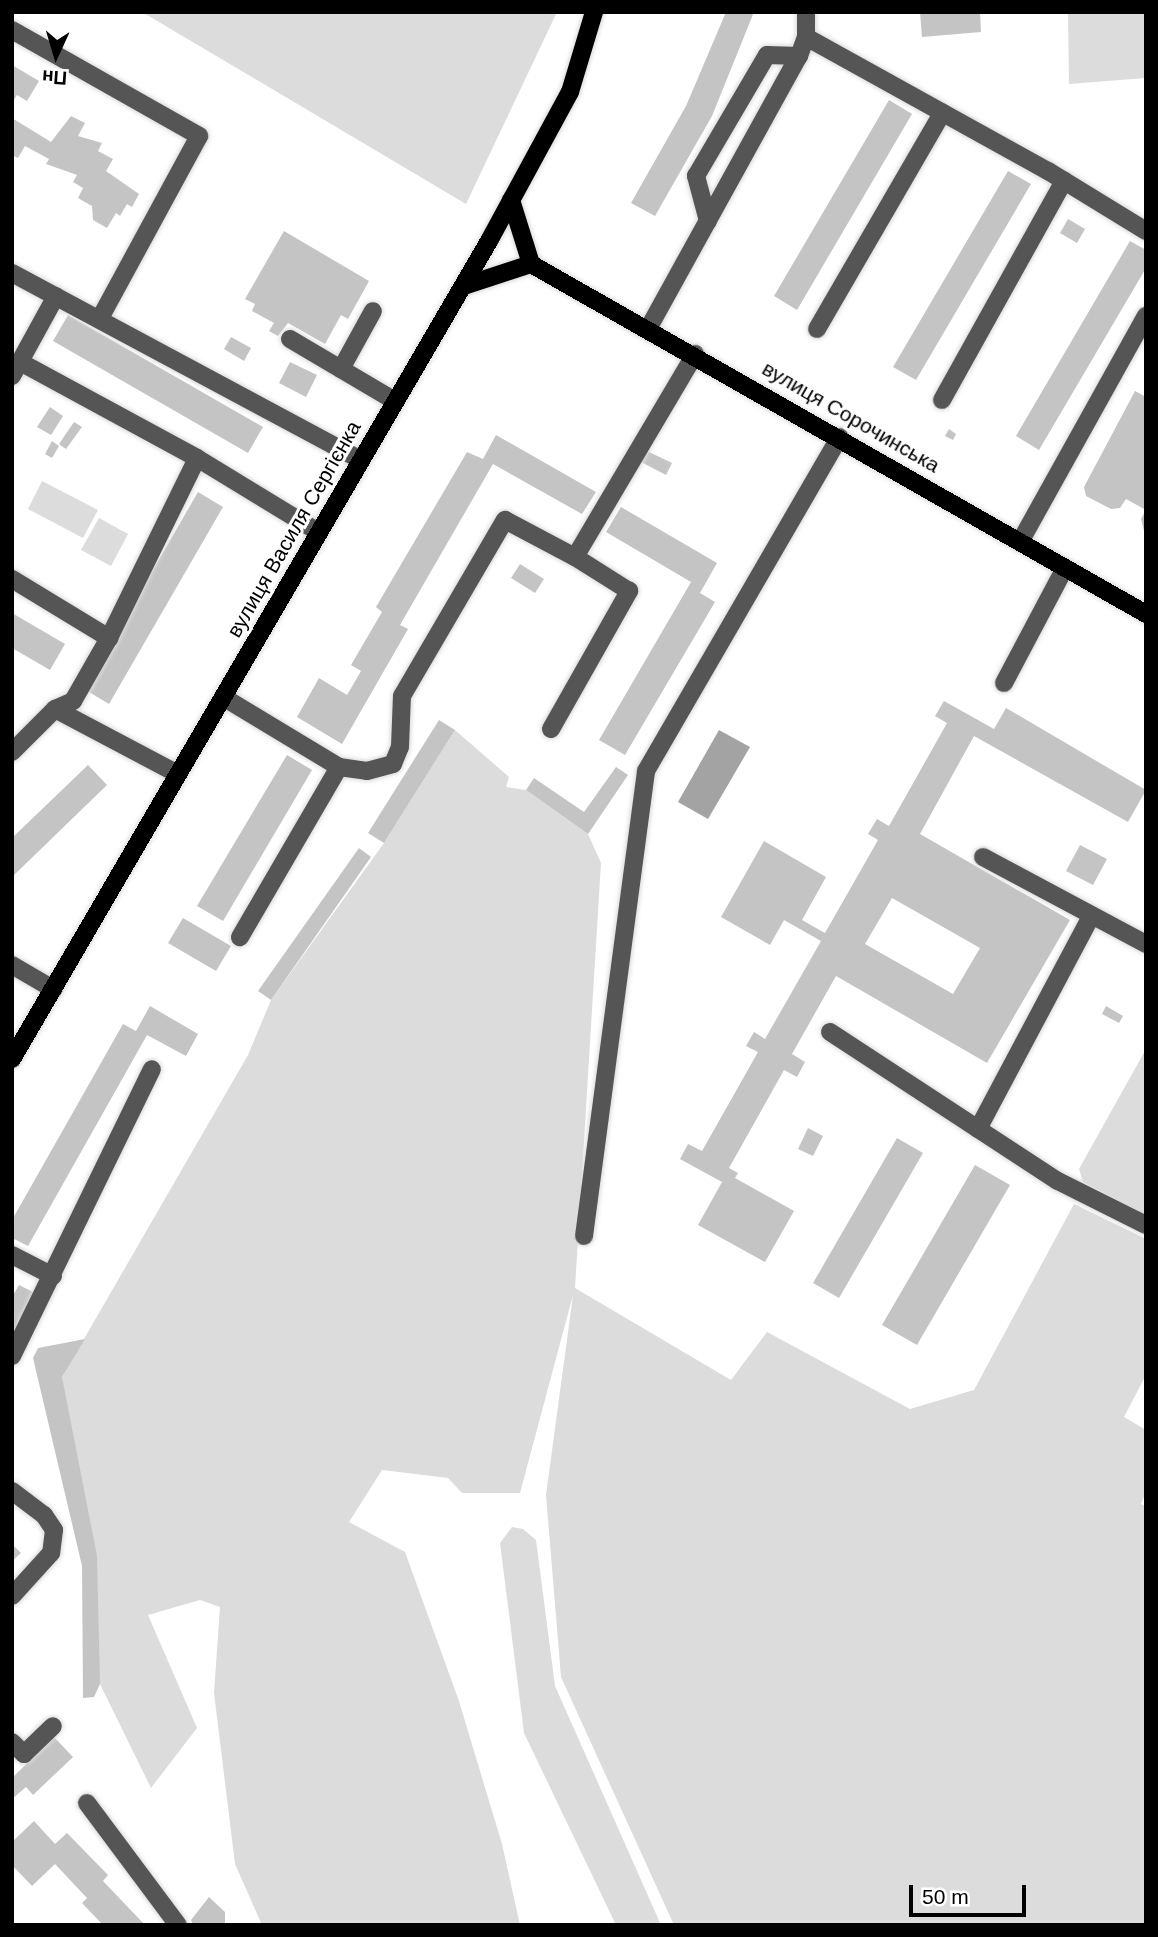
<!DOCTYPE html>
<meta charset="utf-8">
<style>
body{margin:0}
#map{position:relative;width:1158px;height:1937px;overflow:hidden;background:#fff;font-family:Helvetica,sans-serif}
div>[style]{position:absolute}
.green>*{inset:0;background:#dcdcdc}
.water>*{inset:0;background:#a3a3a3}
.building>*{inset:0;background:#c4c4c4}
.roads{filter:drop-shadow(0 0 2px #dbdbdb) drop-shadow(0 0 2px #dbdbdb)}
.minor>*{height:18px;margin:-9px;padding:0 9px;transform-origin:9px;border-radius:9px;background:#555}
.major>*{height:18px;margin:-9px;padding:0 9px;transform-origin:9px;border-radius:9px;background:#000}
span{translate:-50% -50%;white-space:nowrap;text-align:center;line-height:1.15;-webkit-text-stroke:6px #fff;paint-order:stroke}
.street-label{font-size:21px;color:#000}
.frame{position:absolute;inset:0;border:14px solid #000;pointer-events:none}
.north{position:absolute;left:21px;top:21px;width:70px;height:70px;-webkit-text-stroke:5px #fff;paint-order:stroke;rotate:184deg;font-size:19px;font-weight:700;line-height:28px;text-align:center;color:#000}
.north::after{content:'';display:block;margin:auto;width:24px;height:32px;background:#000;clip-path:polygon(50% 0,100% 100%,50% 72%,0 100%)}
.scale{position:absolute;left:909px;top:1885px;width:117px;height:32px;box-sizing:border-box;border:4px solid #000;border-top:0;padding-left:9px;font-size:21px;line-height:24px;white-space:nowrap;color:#000;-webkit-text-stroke:5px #fff;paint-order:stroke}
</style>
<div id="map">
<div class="green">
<div style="clip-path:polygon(142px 12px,557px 12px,466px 204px)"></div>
<div style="clip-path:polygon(1068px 12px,1146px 12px,1146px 78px,1069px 84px)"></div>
<div style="clip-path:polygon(42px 481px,98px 510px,83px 538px,28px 509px)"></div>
<div style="clip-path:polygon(99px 518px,128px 534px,111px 566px,81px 550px)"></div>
<div style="clip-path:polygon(455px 730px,509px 777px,506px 787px,526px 790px,588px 834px,601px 863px,575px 1288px,731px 1380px,767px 1332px,910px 1409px,974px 1390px,1074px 1204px,1146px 1239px,1146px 1375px,1124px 1417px,1146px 1430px,1146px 1492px,1141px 1504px,1146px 1506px,1146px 1925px,674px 1925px,561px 1677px,546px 1495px,573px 1295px,520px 1493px,462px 1493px,448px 1478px,382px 1470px,349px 1522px,405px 1552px,459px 1701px,502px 1844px,520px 1925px,262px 1925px,235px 1864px,214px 1693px,220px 1607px,200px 1600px,148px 1615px,197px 1728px,151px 1788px,100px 1684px,62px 1377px,248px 1055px,271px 1000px,384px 843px)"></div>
<div style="clip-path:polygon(1146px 1049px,1146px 1215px,1083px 1182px,1079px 1169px)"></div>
<div style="clip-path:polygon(512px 1527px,523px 1529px,536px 1540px,555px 1686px,661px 1925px,616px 1925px,524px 1733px,500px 1543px)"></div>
</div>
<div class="water">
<div style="clip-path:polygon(719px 730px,750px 747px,708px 819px,678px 802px)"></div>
</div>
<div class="building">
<div style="clip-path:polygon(726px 12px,754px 12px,712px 116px,655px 216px,631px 203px,686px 106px)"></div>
<div style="clip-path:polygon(920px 12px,980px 12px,981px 32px,922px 37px)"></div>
<div style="clip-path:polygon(12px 65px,39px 81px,27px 101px,17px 95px,12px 103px)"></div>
<div style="clip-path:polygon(889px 100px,912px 114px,797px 310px,774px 296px)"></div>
<div style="clip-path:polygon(71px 116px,85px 123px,78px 136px,102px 143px,98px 151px,113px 159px,106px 171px,139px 194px,132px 207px,127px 204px,120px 216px,116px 213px,107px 228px,93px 220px,92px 206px,78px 198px,83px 188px,73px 182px,77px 175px,46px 164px,49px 159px,25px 146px,18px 158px,12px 155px,12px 118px,51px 142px)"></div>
<div style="clip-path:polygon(1008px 171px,1031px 184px,916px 380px,893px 367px)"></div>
<div style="clip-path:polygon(1068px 219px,1085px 229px,1077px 243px,1060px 233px)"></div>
<div style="clip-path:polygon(284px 231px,369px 281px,348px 319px,341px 315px,325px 344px,288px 323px,278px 336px,269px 331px,274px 323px,252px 311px,255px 304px,245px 299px)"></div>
<div style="clip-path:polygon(1130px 241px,1146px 250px,1146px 268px,1039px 450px,1016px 436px)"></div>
<div style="clip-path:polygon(68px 315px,263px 427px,248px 453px,53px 341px)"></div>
<div style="clip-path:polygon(231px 337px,251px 348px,244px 361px,224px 349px)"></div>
<div style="clip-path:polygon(290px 362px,317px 375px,306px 397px,279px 383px)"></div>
<div style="clip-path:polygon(1135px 391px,1146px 397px,1146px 510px,1126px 499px,1120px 508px,1111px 509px,1086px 496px,1084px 487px)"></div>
<div style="clip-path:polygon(50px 407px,63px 416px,51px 435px,37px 427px)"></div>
<div style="clip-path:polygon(74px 422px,82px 427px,66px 449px,59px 444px)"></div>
<div style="clip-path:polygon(949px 429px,956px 434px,953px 440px,945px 436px)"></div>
<div style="clip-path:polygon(496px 435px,596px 492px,582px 514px,493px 464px,400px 625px,408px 629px,342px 744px,297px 717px,319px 678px,347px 695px,361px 671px,351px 665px,382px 612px,376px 607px,467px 452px,483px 459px)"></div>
<div style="clip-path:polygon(52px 441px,59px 446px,52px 458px,45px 454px)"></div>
<div style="clip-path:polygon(647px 451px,672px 463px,666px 475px,641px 462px)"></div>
<div style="clip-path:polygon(198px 492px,223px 507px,109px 704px,84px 689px)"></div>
<div style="clip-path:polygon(621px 507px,717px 563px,700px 593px,715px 602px,625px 755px,599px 740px,691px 582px,606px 532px)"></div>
<div style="clip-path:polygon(1146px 510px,1146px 535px,1145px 535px,1141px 519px)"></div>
<div style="clip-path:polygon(520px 564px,544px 579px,535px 593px,511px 578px)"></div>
<div style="clip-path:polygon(12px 613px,65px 644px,50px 670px,12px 648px)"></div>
<div style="clip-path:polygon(evenodd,944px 701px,994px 729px,1006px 708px,1146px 790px,1128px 822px,974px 736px,920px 834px,1070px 920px,987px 1063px,836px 976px,792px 1054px,805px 1062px,797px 1077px,784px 1070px,729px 1168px,738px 1173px,735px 1178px,794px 1211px,765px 1262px,698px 1225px,722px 1182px,680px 1159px,688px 1144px,702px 1151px,758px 1052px,746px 1046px,754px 1032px,765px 1039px,821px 941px,784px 920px,770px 945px,721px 917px,764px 841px,826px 877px,802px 920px,825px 933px,878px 840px,868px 834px,877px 819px,889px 826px,947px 723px,935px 716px,944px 701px,892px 898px,980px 948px,953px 994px,865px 944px,892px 898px)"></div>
<div style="clip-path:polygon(439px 720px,455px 730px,384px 843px,368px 833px)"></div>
<div style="clip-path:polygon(287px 755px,312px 770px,223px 921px,197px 906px)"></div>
<div style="clip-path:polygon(88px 765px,107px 785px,12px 877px,12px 838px)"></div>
<div style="clip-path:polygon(616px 767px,628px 775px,588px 834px,526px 790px,534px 778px,584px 812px)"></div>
<div style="clip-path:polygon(1080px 845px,1107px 859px,1093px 885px,1066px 871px)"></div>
<div style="clip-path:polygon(359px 848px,371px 857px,271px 1000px,258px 991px)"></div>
<div style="clip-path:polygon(183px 918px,231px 946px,216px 971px,168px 943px)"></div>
<div style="clip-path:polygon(150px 1006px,198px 1034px,186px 1056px,147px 1035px,28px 1246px,12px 1238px,12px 1220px,123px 1024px,136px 1031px)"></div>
<div style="clip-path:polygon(1106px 1006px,1123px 1016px,1119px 1023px,1102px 1014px)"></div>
<div style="clip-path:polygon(808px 1128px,823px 1136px,813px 1156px,798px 1149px)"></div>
<div style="clip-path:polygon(897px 1138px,923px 1153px,839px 1298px,813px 1283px)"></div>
<div style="clip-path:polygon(975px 1165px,1010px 1185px,917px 1345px,882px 1325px)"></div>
<div style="clip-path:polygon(19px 1285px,41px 1296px,12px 1355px,12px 1297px)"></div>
<div style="clip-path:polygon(85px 1339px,62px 1377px,97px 1556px,100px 1684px,94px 1697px,83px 1698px,82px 1566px,33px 1358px,38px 1348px)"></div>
<div style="clip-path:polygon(12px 1544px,21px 1553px,12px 1561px)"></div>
<div style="clip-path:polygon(54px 1737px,73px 1757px,33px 1795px,26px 1787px,12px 1799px,12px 1778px)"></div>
<div style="clip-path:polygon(34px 1821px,55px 1844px,67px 1833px,108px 1875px,103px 1881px,145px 1925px,103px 1925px,82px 1903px,87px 1898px,55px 1864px,32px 1886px,12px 1865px,12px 1842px)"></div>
<div style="clip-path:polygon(209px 1897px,225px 1912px,225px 1925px,193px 1925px,191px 1920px)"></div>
</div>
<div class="roads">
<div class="minor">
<div style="left:12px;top:30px;width:215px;rotate:29.5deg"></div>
<div style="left:199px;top:136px;width:207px;rotate:118.5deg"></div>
<div style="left:806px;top:37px;width:277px;rotate:29deg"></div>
<div style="left:1048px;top:171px;width:115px;rotate:31.5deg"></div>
<div style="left:708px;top:221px;width:47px;rotate:-104.9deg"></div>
<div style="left:696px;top:176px;width:140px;rotate:-59.6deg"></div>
<div style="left:767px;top:55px;width:32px;rotate:2deg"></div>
<div style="left:12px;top:273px;width:396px;rotate:28.2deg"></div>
<div style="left:648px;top:329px;width:312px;rotate:-61.1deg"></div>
<div style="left:799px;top:56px;width:20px;rotate:-70deg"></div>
<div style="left:806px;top:37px;width:25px;rotate:-90deg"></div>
<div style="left:817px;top:329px;width:250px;rotate:-59.9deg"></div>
<div style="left:290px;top:339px;width:122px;rotate:30.6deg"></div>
<div style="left:341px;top:369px;width:66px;rotate:-61.1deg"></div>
<div style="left:12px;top:376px;width:91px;rotate:-61.2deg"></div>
<div style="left:942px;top:400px;width:251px;rotate:-60.9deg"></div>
<div style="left:197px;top:458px;width:142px;rotate:31.4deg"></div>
<div style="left:1020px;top:542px;width:259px;rotate:-60.9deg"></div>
<div style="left:12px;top:579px;width:114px;rotate:31.3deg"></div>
<div style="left:109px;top:638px;width:200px;rotate:-63.9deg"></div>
<div style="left:197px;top:458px;width:201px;rotate:-151.5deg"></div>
<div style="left:1004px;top:683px;width:130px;rotate:-62.1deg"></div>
<div style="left:223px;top:697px;width:135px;rotate:31.1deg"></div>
<div style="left:339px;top:767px;width:197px;rotate:120.2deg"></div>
<div style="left:55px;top:709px;width:20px;rotate:-24deg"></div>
<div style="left:73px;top:701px;width:73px;rotate:-60.3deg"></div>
<div style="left:551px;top:729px;width:159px;rotate:-60.5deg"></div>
<div style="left:629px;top:591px;width:64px;rotate:-147.8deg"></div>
<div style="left:12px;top:752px;width:61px;rotate:-45deg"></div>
<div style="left:55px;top:709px;width:139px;rotate:27.9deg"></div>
<div style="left:339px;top:767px;width:28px;rotate:8deg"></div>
<div style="left:367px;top:771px;width:27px;rotate:-15deg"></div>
<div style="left:393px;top:764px;width:18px;rotate:-68deg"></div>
<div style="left:400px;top:747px;width:51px;rotate:-87.8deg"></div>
<div style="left:402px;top:696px;width:204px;rotate:-59.7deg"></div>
<div style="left:505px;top:520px;width:79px;rotate:27.9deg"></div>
<div style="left:575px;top:557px;width:236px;rotate:-59.4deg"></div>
<div style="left:983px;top:857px;width:185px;rotate:28.1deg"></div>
<div style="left:12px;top:965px;width:48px;rotate:30.3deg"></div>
<div style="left:830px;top:1032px;width:272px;rotate:33.2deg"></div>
<div style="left:1058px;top:1181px;width:98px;rotate:26.6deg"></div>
<div style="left:978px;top:1129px;width:242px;rotate:-62deg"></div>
<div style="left:584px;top:1236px;width:469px;rotate:-82.4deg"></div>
<div style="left:646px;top:771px;width:386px;rotate:-59.9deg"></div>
<div style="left:12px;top:1255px;width:46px;rotate:27.1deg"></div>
<div style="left:12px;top:1356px;width:319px;rotate:-64deg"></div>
<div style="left:12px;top:1491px;width:40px;rotate:37deg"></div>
<div style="left:44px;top:1515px;width:18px;rotate:56deg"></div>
<div style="left:54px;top:1530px;width:23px;rotate:97deg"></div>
<div style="left:51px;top:1553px;width:58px;rotate:132.2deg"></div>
<div style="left:12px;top:1742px;width:17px;rotate:45deg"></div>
<div style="left:24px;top:1754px;width:40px;rotate:-44deg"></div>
<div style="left:87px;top:1803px;width:152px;rotate:53.3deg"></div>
</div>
<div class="major">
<div style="left:511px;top:200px;width:67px;rotate:72.6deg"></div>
<div style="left:531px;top:264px;width:708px;rotate:29.64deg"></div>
<div style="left:464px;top:286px;width:71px;rotate:-18.2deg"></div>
<div style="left:12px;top:1059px;width:947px;rotate:-59.75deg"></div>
<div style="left:489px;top:241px;width:170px;rotate:-61.5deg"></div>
<div style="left:570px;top:92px;width:84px;rotate:-73.3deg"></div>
</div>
</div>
<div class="street-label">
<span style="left:851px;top:417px;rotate:30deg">вулиця Сорочинська</span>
<span style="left:294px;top:529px;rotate:-60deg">вулиця Василя Сергієнка</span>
</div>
<div class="frame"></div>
<div class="north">Пн</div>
<div class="scale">50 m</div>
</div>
